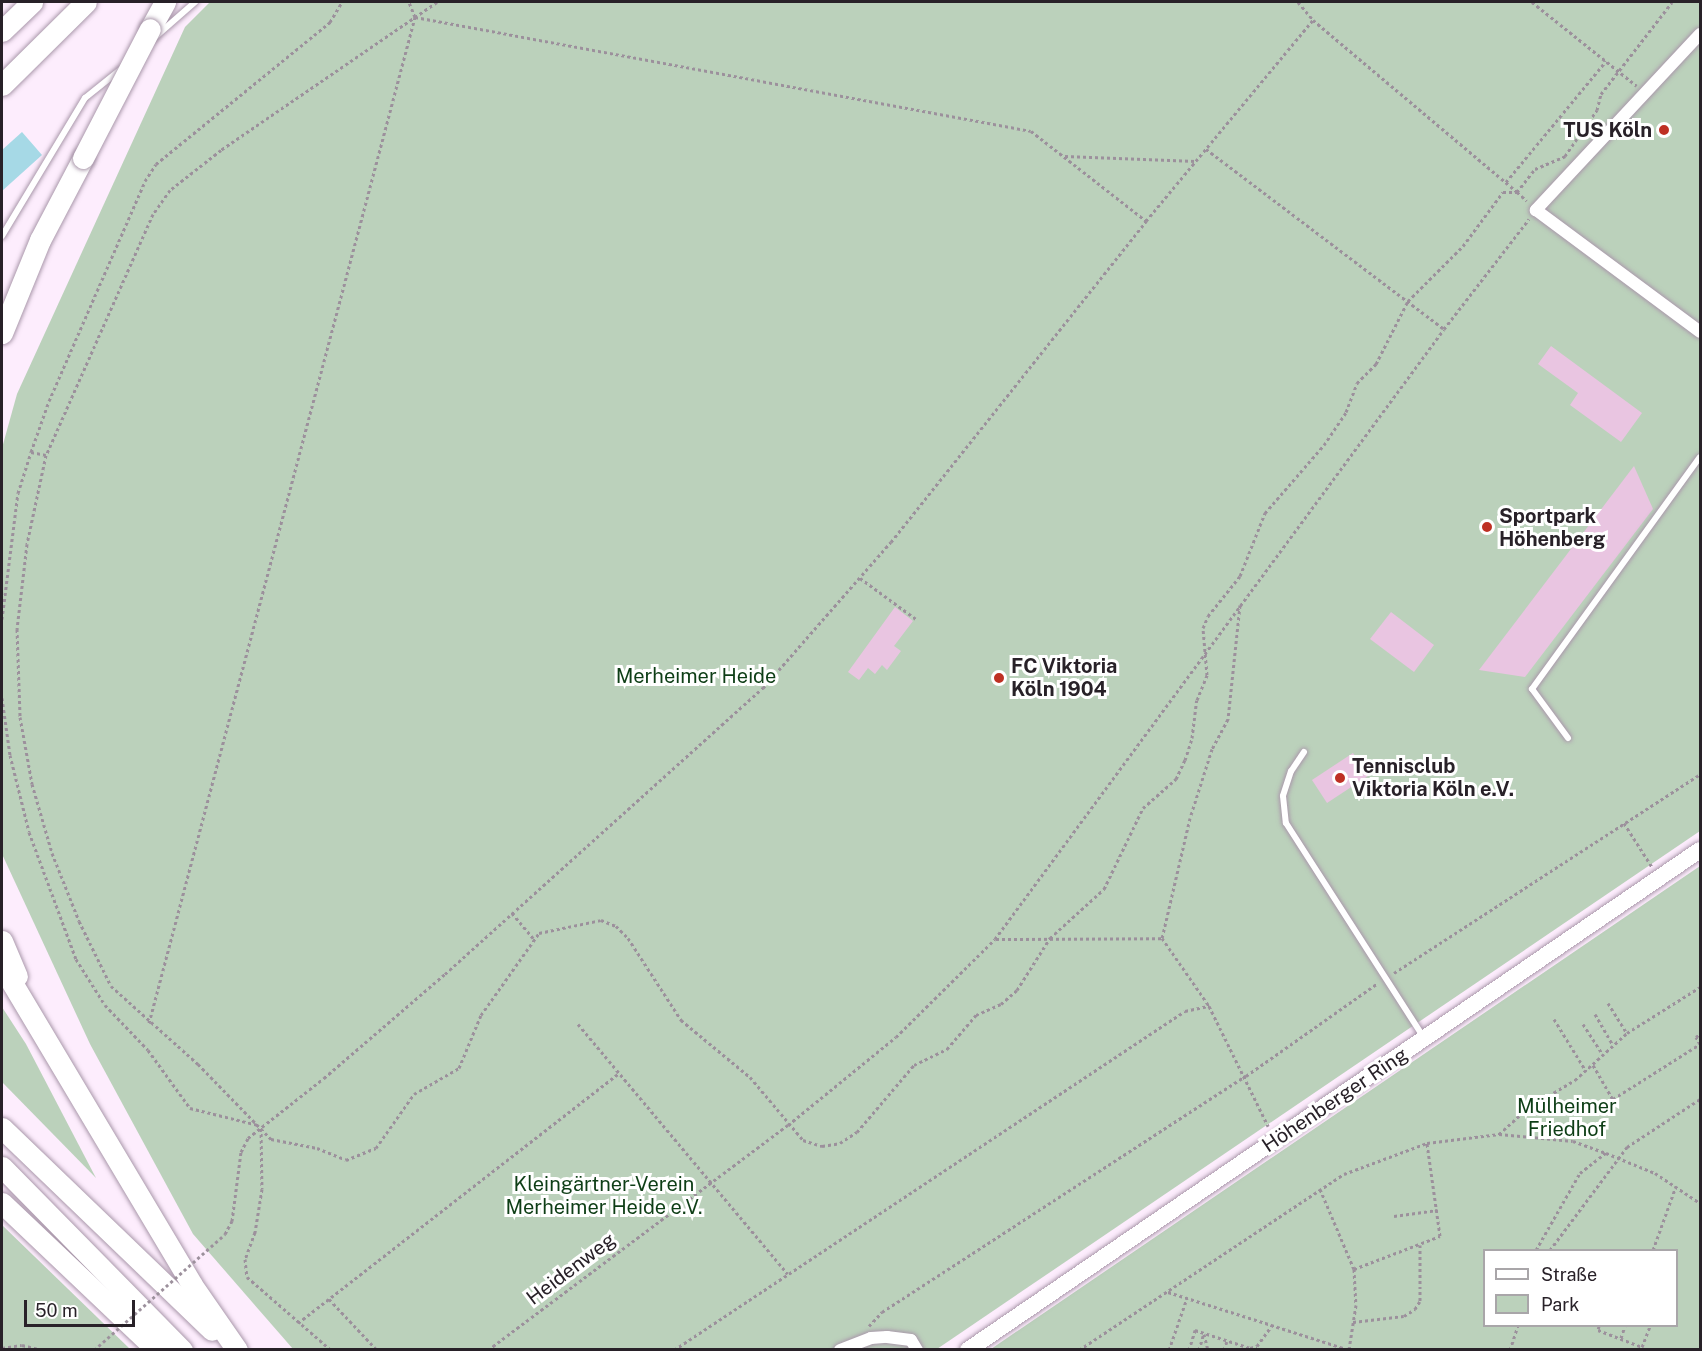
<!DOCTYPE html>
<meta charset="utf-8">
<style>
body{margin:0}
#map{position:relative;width:1702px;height:1351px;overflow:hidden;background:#fdedfd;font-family:"Public Sans",sans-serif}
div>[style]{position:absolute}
.green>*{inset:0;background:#bbd1bb}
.water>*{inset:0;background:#a6d9e6}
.building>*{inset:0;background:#e9c5e1}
.path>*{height:3px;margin-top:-1.5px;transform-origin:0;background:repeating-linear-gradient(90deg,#9c909c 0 3px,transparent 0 6px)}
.roads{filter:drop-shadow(0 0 2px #aa98ab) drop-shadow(0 0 2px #aa98ab)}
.lane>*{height:6px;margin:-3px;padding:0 3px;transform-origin:3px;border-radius:3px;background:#fff}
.street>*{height:12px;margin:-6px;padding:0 6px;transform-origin:6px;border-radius:6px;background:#fff}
.secondary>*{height:16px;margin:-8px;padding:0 8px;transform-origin:8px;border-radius:8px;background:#fff}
.highway>*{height:21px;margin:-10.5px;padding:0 10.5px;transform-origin:10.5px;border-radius:10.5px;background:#fff}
.path-bridge>*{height:3px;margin-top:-1.5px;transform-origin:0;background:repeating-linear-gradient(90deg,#9c909c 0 3px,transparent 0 6px)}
.bridges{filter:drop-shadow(0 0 2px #aa98ab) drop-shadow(0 0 2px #aa98ab)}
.highway-bridge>*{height:21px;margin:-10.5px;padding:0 10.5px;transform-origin:10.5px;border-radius:10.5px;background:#fff}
.dots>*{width:16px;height:16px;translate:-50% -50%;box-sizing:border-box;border:3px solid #fff;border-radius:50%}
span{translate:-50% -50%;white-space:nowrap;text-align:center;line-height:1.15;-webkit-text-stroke:6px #fff;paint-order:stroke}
.poi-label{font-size:20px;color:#282128;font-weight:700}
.right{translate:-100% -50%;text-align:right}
.left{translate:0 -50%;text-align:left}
.park-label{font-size:20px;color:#0e3e16}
.street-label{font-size:20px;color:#282128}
.frame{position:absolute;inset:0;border:3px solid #282128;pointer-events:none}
.legend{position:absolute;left:1483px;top:1249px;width:195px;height:78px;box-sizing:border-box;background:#fff;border:2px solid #a9a6a9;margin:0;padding:8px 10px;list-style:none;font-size:18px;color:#282128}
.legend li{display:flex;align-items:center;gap:12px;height:30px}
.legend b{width:30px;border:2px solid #a9a6a9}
.scale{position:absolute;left:24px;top:1300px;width:111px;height:27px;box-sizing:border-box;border:3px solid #282128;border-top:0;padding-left:8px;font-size:18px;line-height:21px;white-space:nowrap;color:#282128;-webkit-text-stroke:4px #fff;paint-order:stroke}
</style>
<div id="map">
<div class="green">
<div style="clip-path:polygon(210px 2px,1700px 2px,1700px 831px,937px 1349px,293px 1349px,193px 1234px,90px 1044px,2px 854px,2px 448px,17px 394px,185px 27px)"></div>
<div style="clip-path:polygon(evenodd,1700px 866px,1700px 1349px,991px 1349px,1700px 866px,1484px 1250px,1676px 1250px,1676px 1326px,1484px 1326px,1484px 1250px)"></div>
<div style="clip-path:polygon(2px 1007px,26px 1044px,96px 1178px,2px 1082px)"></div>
<div style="clip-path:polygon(2px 1225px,130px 1349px,2px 1349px)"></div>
</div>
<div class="water">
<div style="clip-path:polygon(22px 132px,42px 155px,2px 191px,2px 150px)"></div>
</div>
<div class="building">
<div style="clip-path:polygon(1551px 346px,1642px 413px,1621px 442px,1570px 405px,1578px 393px,1538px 364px)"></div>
<div style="clip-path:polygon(1634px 466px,1653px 509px,1525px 677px,1479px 670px)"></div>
<div style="clip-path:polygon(895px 607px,913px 621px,894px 646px,901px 651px,887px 670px,882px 665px,875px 674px,868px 668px,859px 680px,848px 672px)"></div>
<div style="clip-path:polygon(1391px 612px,1434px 645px,1414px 672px,1370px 639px)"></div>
<div style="clip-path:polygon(1353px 753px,1368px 776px,1327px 803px,1312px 780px)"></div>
</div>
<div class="path">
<div style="left:437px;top:2px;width:262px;rotate:145.6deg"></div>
<div style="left:221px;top:150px;width:65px;rotate:141.9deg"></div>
<div style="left:170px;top:190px;width:29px;rotate:125deg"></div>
<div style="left:153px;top:214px;width:264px;rotate:113.9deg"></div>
<div style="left:46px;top:455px;width:91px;rotate:102.1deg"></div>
<div style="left:27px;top:544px;width:86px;rotate:96.7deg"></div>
<div style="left:17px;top:629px;width:88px;rotate:88deg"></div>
<div style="left:20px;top:717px;width:68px;rotate:79.8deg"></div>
<div style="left:32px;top:784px;width:72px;rotate:73.8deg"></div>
<div style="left:52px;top:853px;width:73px;rotate:68.3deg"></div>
<div style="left:79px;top:921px;width:72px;rotate:63.8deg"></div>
<div style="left:111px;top:986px;width:117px;rotate:41.9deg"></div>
<div style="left:198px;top:1064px;width:105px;rotate:45.8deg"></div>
<div style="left:271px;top:1139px;width:47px;rotate:11.1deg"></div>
<div style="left:317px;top:1148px;width:31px;rotate:22deg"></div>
<div style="left:346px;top:1160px;width:32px;rotate:-22deg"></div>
<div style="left:376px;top:1148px;width:66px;rotate:-54.9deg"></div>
<div style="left:414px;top:1094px;width:52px;rotate:-30deg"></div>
<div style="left:459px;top:1068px;width:57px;rotate:-67.5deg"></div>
<div style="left:481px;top:1015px;width:100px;rotate:-54.7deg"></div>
<div style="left:539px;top:933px;width:63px;rotate:-11.8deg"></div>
<div style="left:601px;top:920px;width:16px;rotate:22deg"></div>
<div style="left:616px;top:926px;width:17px;rotate:45deg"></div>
<div style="left:628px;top:938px;width:98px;rotate:57.1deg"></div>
<div style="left:681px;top:1020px;width:89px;rotate:39.6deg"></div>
<div style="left:750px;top:1077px;width:82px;rotate:49.9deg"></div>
<div style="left:803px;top:1140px;width:20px;rotate:18deg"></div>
<div style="left:822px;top:1146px;width:18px;rotate:-9deg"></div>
<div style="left:840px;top:1143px;width:20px;rotate:-33deg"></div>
<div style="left:857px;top:1132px;width:88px;rotate:-49.6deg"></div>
<div style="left:914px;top:1065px;width:37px;rotate:-26deg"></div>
<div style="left:947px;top:1049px;width:45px;rotate:-49.5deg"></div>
<div style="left:976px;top:1015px;width:27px;rotate:-24deg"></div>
<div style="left:1001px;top:1004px;width:21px;rotate:-41deg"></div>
<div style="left:1017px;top:990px;width:62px;rotate:-57.6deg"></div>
<div style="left:1050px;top:938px;width:73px;rotate:-42.2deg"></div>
<div style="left:1104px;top:889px;width:90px;rotate:-64.3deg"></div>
<div style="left:1143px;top:808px;width:44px;rotate:-41.3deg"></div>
<div style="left:1176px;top:779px;width:21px;rotate:-65deg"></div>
<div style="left:1185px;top:760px;width:23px;rotate:-72deg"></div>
<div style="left:1192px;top:738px;width:38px;rotate:-83deg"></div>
<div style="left:1197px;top:700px;width:27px;rotate:-68deg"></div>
<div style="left:1207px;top:675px;width:47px;rotate:-94.9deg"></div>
<div style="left:1203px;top:628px;width:13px;rotate:-67deg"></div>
<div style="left:1208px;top:616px;width:51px;rotate:-51.3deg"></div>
<div style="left:1240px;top:576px;width:68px;rotate:-68.4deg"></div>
<div style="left:1265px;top:513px;width:90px;rotate:-49.1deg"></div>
<div style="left:1324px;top:445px;width:40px;rotate:-56deg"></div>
<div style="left:1346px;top:412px;width:31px;rotate:-69deg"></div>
<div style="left:1357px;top:383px;width:27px;rotate:-45deg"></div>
<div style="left:1376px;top:364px;width:71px;rotate:-63.1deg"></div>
<div style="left:1408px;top:301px;width:78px;rotate:-45deg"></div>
<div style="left:1463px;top:246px;width:67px;rotate:-53.5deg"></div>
<div style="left:1503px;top:192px;width:14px"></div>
<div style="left:1517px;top:192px;width:13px;rotate:42deg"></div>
<div style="left:1298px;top:2px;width:23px;rotate:50deg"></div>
<div style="left:1532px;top:2px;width:134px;rotate:38.7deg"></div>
<div style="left:415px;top:17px;width:626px;rotate:10.48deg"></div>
<div style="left:1031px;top:131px;width:146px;rotate:38deg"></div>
<div style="left:1146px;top:221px;width:261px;rotate:-50.3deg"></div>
<div style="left:1313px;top:20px;width:267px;rotate:40.1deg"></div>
<div style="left:1517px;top:192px;width:29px;rotate:-52deg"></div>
<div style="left:1535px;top:169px;width:33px;rotate:-23deg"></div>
<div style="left:1565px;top:156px;width:56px;rotate:-55.2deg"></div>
<div style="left:1597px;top:110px;width:16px;rotate:-76deg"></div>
<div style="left:1601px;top:94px;width:116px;rotate:-52.3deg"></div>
<div style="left:1206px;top:149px;width:298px;rotate:37.1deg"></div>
<div style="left:1444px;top:329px;width:139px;rotate:-52.3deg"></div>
<div style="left:1065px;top:156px;width:131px;rotate:2.2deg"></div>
<div style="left:1506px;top:182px;width:157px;rotate:-50.4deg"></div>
<div style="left:31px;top:452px;width:15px;rotate:11deg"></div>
<div style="left:860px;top:578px;width:69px;rotate:36.2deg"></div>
<div style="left:1240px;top:605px;width:115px;rotate:96deg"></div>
<div style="left:1228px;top:719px;width:34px;rotate:118deg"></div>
<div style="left:1212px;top:749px;width:72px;rotate:107.7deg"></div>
<div style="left:1190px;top:818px;width:123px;rotate:103.1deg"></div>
<div style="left:1162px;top:938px;width:83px;rotate:55.3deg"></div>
<div style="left:1209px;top:1006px;width:134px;rotate:63.8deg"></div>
<div style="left:2px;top:619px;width:127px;rotate:-82.8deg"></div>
<div style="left:18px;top:493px;width:43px;rotate:-72.4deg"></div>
<div style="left:31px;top:452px;width:54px;rotate:-70.6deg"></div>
<div style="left:49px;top:401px;width:240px;rotate:-66.4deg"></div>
<div style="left:145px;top:181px;width:20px;rotate:-57deg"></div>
<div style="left:156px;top:164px;width:225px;rotate:-39.2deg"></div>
<div style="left:330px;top:22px;width:23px;rotate:-59deg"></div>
<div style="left:2px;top:698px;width:58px;rotate:82deg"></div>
<div style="left:10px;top:755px;width:79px;rotate:76.1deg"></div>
<div style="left:29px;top:832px;width:135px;rotate:69.7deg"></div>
<div style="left:76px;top:959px;width:54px;rotate:57.8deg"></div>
<div style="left:105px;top:1005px;width:62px;rotate:46.3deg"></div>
<div style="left:148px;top:1050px;width:72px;rotate:54.1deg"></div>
<div style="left:190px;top:1108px;width:70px;rotate:14deg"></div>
<div style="left:1624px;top:823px;width:52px;rotate:57.5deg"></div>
<div style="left:512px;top:913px;width:33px;rotate:50deg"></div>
<div style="left:996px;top:939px;width:166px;rotate:-0.3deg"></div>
<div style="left:1394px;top:973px;width:365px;rotate:-33deg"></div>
<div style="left:1608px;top:1003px;width:36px;rotate:58deg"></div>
<div style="left:1595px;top:1014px;width:34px;rotate:60deg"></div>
<div style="left:1554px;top:1019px;width:61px;rotate:58.4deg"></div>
<div style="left:149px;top:1023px;width:1041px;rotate:-75.19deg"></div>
<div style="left:415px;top:17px;width:16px;rotate:-112deg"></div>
<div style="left:578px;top:1024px;width:326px;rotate:50deg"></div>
<div style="left:1583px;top:1024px;width:37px;rotate:57deg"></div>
<div style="left:1593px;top:1065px;width:39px;rotate:60deg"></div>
<div style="left:1613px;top:1099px;width:103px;rotate:-32.3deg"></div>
<div style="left:1700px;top:1044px;width:8px;rotate:-120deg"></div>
<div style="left:1696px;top:1037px;width:5px;rotate:-37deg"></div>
<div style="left:261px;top:1128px;width:61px;rotate:89.1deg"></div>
<div style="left:262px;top:1189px;width:44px;rotate:99.2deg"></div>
<div style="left:255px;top:1232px;width:29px;rotate:110deg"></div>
<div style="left:245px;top:1259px;width:18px;rotate:84deg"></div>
<div style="left:247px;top:1277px;width:111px;rotate:41deg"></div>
<div style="left:1499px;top:1134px;width:74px;rotate:5.4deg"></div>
<div style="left:1573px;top:1141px;width:35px;rotate:20deg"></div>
<div style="left:1606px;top:1153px;width:53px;rotate:22.2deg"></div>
<div style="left:1655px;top:1173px;width:54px;rotate:33.7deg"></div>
<div style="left:1320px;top:1189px;width:87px;rotate:67deg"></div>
<div style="left:1354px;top:1269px;width:36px;rotate:87deg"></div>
<div style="left:1356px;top:1305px;width:45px;rotate:99deg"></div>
<div style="left:1394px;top:1216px;width:44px;rotate:-7.8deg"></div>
<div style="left:225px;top:1234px;width:15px;rotate:-62deg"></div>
<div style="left:232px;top:1221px;width:70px;rotate:-82.6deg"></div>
<div style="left:241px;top:1152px;width:16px;rotate:-63deg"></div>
<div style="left:248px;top:1138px;width:97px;rotate:-38.3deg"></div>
<div style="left:324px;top:1078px;width:160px;rotate:-40.7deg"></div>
<div style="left:445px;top:974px;width:428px;rotate:-42deg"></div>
<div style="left:763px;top:688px;width:194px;rotate:-48.8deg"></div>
<div style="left:891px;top:542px;width:410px;rotate:-51.5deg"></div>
<div style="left:1536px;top:1250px;width:89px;rotate:-60.3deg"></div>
<div style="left:1580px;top:1173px;width:33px;rotate:-38deg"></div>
<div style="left:1550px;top:1250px;width:129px;rotate:-53.2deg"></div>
<div style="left:1627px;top:1147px;width:87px;rotate:-33.3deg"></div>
<div style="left:1653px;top:1250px;width:68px;rotate:-70.2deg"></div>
<div style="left:1354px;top:1269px;width:92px;rotate:-21deg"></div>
<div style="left:1440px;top:1236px;width:94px;rotate:-98deg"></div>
<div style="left:1168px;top:1292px;width:191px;rotate:17.7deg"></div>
<div style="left:329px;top:1299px;width:70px;rotate:46.7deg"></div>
<div style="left:1353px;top:1322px;width:51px;rotate:-6.7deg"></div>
<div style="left:1404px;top:1316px;width:13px;rotate:-32deg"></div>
<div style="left:1415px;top:1309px;width:9px;rotate:-58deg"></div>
<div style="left:1420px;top:1301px;width:56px;rotate:-90deg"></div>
<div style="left:298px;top:1323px;width:407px;rotate:-37.9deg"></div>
<div style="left:869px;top:1326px;width:19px;rotate:-47deg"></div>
<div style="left:882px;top:1312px;width:434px;rotate:-33deg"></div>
<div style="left:1246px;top:1076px;width:161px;rotate:-35.2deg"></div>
<div style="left:1599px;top:1326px;width:4px;rotate:104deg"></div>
<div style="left:1598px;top:1330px;width:47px;rotate:21.1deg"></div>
<div style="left:1642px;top:1347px;width:22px;rotate:-69deg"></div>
<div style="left:1204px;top:1334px;width:16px;rotate:76deg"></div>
<div style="left:1621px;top:1338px;width:13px;rotate:-72deg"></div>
<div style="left:2px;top:1348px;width:20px;rotate:-9deg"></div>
<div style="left:22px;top:1345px;width:21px;rotate:14deg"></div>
<div style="left:488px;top:1350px;width:375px;rotate:-36.9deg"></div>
<div style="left:788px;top:1125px;width:139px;rotate:-39.2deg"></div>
<div style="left:896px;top:1037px;width:139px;rotate:-44.7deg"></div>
<div style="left:995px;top:939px;width:757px;rotate:-53.64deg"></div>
<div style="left:674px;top:1350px;width:613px;rotate:-33.56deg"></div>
<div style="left:1185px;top:1011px;width:25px;rotate:-12deg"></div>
<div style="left:1079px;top:1350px;width:318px;rotate:-33.6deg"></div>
<div style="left:1344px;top:1174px;width:89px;rotate:-20.5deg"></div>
<div style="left:1427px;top:1143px;width:73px;rotate:-7.1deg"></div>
<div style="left:1499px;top:1134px;width:39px;rotate:-42deg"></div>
<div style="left:1528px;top:1108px;width:55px;rotate:-30.8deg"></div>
<div style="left:1575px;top:1080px;width:70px;rotate:-42.1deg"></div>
<div style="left:1627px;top:1033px;width:86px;rotate:-32.2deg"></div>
<div style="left:1169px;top:1350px;width:55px;rotate:-70.9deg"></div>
<div style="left:1189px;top:1350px;width:21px;rotate:-73deg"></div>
<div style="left:1195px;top:1330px;width:58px;rotate:18.1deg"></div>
<div style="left:1250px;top:1348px;width:7px;rotate:-16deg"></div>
<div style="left:1257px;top:1346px;width:26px;rotate:-54deg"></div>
<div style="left:1199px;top:1350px;width:18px;rotate:-74deg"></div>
<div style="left:1224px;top:1350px;width:9px;rotate:-72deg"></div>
<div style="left:1510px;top:1350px;width:25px;rotate:-72deg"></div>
</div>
<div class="roads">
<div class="lane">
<div style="left:154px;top:38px;width:55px;rotate:-41.3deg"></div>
<div style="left:2px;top:236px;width:161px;rotate:-59deg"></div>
<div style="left:85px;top:98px;width:45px;rotate:-38.7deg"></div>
<div style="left:1568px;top:738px;width:61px;rotate:-126.3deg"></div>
<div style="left:1532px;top:689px;width:286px;rotate:-54.1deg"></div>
<div style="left:1304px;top:752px;width:23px;rotate:124deg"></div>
<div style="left:1291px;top:771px;width:26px;rotate:108deg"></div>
<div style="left:1283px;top:796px;width:27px;rotate:84deg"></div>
<div style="left:1286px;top:823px;width:253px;rotate:57.3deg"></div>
</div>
<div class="street">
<div style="left:1700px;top:34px;width:241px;rotate:133deg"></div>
<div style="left:1536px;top:210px;width:204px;rotate:36.6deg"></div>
<div style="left:840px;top:1350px;width:33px;rotate:-21deg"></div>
<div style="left:871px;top:1338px;width:16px;rotate:-4deg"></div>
<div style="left:887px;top:1337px;width:24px;rotate:7deg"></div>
<div style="left:911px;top:1340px;width:12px;rotate:59deg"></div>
</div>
<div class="secondary">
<div style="left:968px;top:1350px;width:886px;rotate:-34.34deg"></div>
</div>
<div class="highway">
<div style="left:150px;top:29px;width:31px;rotate:-61deg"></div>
<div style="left:2px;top:31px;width:42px;rotate:-44deg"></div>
<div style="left:2px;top:85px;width:118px;rotate:-44.7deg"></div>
<div style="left:2px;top:333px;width:100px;rotate:-67.8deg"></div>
<div style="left:40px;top:240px;width:93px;rotate:-62.3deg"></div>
<div style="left:2px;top:941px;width:38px;rotate:67deg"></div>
<div style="left:2px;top:966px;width:371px;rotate:59.2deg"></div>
<div style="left:192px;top:1285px;width:79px;rotate:55.3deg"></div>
<div style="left:2px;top:1128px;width:291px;rotate:43.9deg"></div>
<div style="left:2px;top:1167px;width:257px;rotate:45.5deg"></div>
<div style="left:2px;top:1203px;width:214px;rotate:43.5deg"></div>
</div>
</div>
<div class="path-bridge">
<div style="left:94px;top:1350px;width:175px;rotate:-41.5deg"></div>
</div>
<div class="bridges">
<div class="highway-bridge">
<div style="left:83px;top:158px;width:145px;rotate:-62.6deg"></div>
</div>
</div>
<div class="dots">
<div style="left:1664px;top:130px;background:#be3023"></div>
<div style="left:1487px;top:527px;background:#be3023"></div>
<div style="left:999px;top:678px;background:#be3023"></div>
<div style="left:1340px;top:778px;background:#be3023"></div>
</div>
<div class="poi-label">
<span class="right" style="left:1652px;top:130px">TUS Köln</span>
<span class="left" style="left:1499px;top:528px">Sportpark<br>Höhenberg</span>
<span class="left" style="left:1011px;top:678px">FC Viktoria<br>Köln 1904</span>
<span class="left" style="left:1352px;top:778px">Tennisclub<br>Viktoria Köln e.V.</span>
</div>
<div class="park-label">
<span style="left:696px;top:676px">Merheimer Heide</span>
<span style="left:1567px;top:1118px">Mülheimer<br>Friedhof</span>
<span style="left:604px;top:1196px">Kleingärtner-Verein<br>Merheimer Heide e.V.</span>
</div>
<div class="street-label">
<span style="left:1335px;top:1100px;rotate:-34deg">Höhenberger Ring</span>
<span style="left:571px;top:1269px;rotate:-37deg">Heidenweg</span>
</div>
<div class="frame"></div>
<ul class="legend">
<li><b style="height:8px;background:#fff"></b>Straße</li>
<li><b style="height:16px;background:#bbd1bb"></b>Park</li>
</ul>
<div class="scale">50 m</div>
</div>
